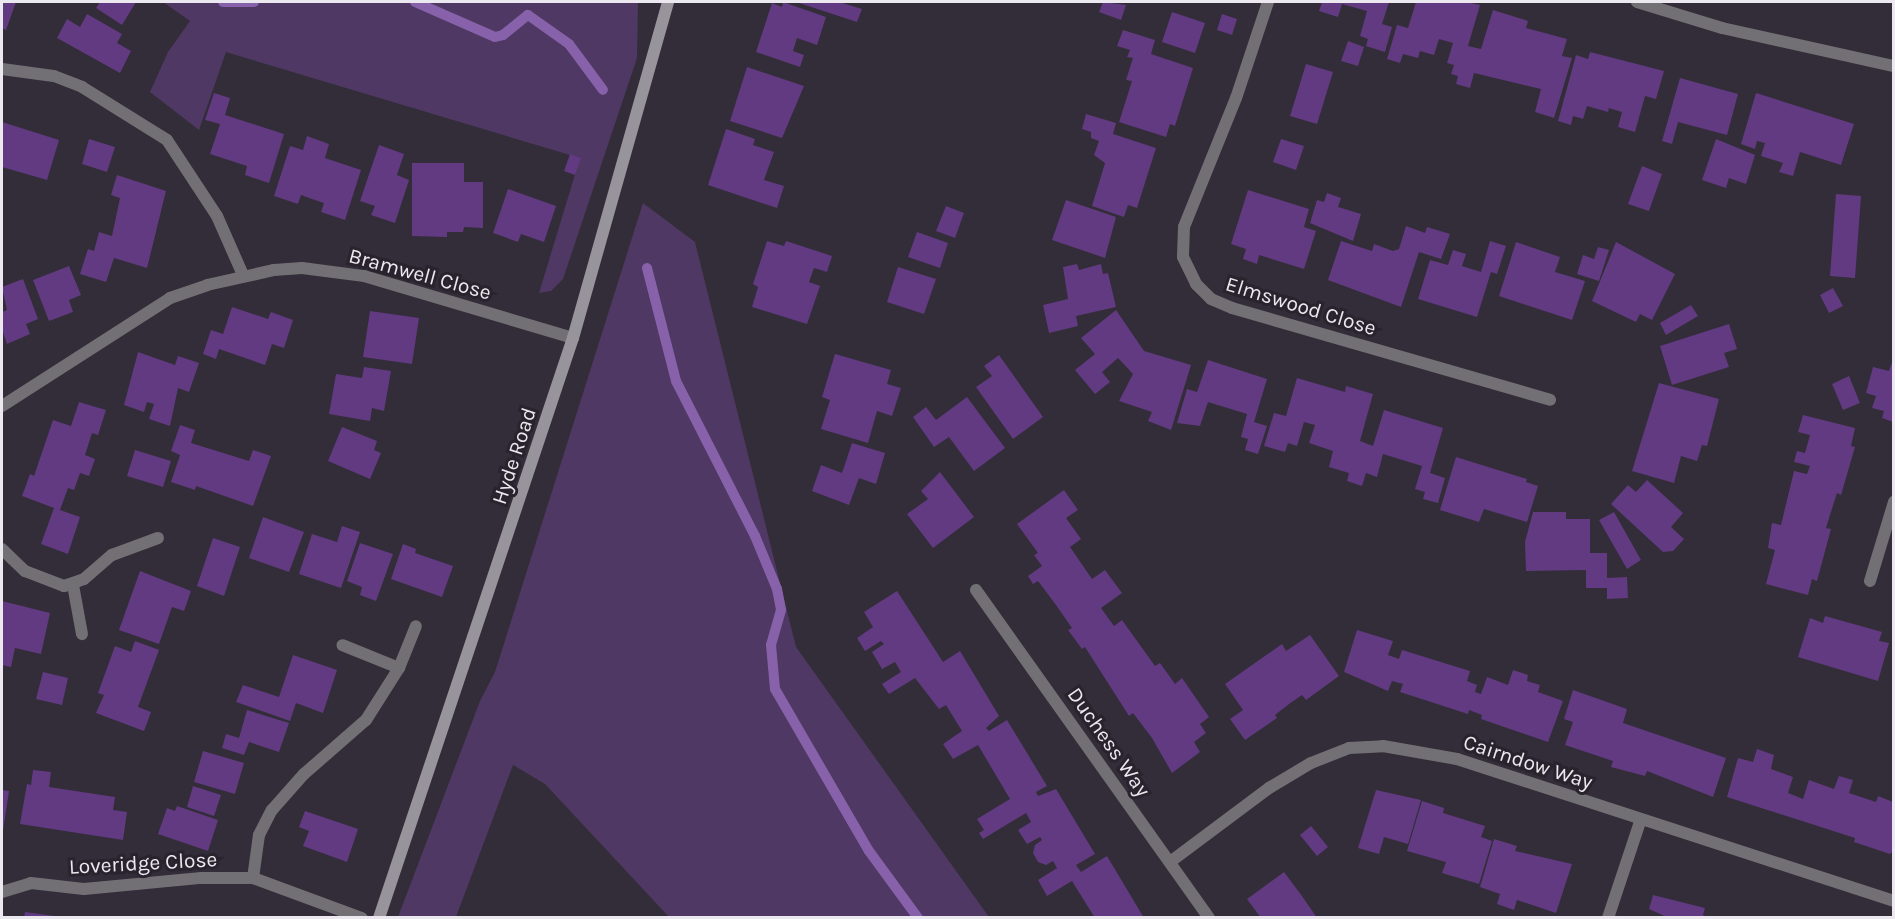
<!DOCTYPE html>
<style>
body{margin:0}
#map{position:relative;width:1895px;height:919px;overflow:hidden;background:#322d38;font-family:Karla,sans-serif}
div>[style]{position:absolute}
.green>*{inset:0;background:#4f3863}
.stream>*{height:10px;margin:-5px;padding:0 5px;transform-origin:5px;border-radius:5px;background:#8861ab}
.building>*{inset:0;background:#613a81}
.minor>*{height:12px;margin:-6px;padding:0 6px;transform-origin:6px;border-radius:6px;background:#727075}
.secondary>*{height:12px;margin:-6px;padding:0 6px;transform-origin:6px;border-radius:6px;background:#98949c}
span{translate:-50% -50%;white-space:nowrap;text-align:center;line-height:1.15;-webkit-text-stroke:6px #28232d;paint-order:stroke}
.street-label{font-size:21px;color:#ebe8ef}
.frame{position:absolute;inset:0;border:3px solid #ebe8ef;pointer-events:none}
</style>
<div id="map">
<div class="green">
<div style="clip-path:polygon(163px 2px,638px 2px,637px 58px,563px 279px,551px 291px,539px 293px,580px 158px,226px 52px,199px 130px,150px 92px,168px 52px,190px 21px)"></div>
<div style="clip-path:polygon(643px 203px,695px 242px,796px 647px,989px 917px,669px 917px,545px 784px,513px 765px,456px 917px,398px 917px,480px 701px,495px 672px)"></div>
</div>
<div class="stream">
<div style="left:223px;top:2px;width:31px"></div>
<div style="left:415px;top:2px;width:87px;rotate:23.6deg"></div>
<div style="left:495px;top:37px;width:8px;rotate:-14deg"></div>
<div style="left:503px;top:35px;width:32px;rotate:-39deg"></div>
<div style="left:528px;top:15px;width:50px;rotate:35.3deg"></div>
<div style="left:569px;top:44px;width:57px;rotate:53.5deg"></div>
<div style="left:647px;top:268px;width:117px;rotate:75.6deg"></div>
<div style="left:676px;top:381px;width:174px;rotate:63deg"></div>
<div style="left:755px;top:536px;width:57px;rotate:67.5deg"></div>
<div style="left:777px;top:589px;width:21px;rotate:79deg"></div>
<div style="left:781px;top:610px;width:36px;rotate:106deg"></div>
<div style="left:771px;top:645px;width:44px;rotate:84.8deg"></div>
<div style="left:775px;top:689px;width:187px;rotate:59.9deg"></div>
<div style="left:869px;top:851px;width:83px;rotate:53.8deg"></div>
</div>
<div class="building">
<div style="clip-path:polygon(2px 2px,16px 2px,6px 30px,2px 28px)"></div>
<div style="clip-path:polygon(100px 2px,136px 2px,122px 25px,96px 8px)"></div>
<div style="clip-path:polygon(783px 2px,826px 17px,817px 45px,797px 38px,793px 51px,804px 55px,800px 67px,756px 52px,772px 3px,782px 7px)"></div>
<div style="clip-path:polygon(796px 2px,839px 2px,862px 9px,857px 22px)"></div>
<div style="clip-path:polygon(1103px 2px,1126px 5px,1121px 20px,1099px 12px)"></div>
<div style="clip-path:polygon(1322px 2px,1389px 2px,1382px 24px,1392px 27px,1385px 52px,1366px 46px,1368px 39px,1360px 36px,1367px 11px,1342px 4px,1338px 17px,1319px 11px)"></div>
<div style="clip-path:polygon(1416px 2px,1467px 2px,1480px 5px,1468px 46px,1481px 49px,1493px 10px,1528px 21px,1526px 28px,1567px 39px,1562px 56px,1572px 58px,1554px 118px,1535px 112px,1541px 89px,1474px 73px,1470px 88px,1456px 84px,1458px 76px,1451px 74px,1454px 65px,1447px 63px,1453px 43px,1439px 39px,1434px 55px,1420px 51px,1418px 58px,1403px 54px,1400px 63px,1387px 59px,1397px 25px,1408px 28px)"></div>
<div style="clip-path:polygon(1172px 12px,1205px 23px,1195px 53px,1162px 42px)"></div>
<div style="clip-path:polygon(87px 14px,122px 34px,117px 43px,131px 51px,120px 73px,57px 38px,67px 19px,80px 27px)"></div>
<div style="clip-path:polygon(1222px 14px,1237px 19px,1232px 35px,1217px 30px)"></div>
<div style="clip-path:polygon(1123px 30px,1155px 40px,1151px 54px,1193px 68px,1175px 126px,1170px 124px,1166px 137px,1119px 122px,1132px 81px,1126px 80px,1133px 58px,1127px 57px,1130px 50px,1117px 46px)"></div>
<div style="clip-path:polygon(1348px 41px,1364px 47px,1358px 66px,1341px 61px)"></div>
<div style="clip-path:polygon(1590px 52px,1664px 71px,1656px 99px,1645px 96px,1635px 132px,1618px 127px,1622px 112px,1609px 108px,1608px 112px,1587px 106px,1583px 119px,1573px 116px,1571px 125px,1558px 121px,1576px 55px,1588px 59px)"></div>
<div style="clip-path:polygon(1306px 64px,1333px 72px,1317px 124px,1290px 116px)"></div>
<div style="clip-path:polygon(747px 67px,804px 86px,782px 138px,730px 121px)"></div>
<div style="clip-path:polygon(1680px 78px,1738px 94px,1727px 135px,1678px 122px,1672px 144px,1662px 141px)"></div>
<div style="clip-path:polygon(214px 93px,230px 98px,225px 115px,284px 134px,269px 183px,245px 175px,247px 166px,210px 154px,220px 124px,205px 120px)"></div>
<div style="clip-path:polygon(1756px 93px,1854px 124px,1841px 165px,1800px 152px,1793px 176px,1779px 172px,1783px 163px,1761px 156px,1765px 143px,1757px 141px,1755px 149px,1741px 144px)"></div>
<div style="clip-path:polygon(1086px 114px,1116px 123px,1113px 134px,1156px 148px,1137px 208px,1128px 205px,1124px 217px,1092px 206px,1105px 163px,1094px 155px,1099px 141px,1091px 138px,1091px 132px,1082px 129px)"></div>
<div style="clip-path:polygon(2px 122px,59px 140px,47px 180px,2px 167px)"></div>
<div style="clip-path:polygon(726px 129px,755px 139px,753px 145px,774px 152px,764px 180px,784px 186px,777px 208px,708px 185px)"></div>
<div style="clip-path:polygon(307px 136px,329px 144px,325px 158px,361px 170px,345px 220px,321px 212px,324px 203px,312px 199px,301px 195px,298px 204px,274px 196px,290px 146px,303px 150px)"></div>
<div style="clip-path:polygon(89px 139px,115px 147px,107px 172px,82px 164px)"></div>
<div style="clip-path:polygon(1281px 139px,1304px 146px,1296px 170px,1273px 162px)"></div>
<div style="clip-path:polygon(1716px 139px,1755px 155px,1746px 184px,1729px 178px,1726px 188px,1702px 180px)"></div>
<div style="clip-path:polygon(379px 145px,404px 154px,397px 175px,409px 180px,395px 223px,371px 215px,375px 206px,360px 201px)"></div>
<div style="clip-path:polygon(570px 154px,581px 158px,575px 175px,564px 171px)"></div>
<div style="clip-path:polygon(412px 163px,464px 163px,464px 182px,483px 182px,483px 228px,464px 227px,463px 232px,447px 232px,447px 237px,412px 236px)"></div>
<div style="clip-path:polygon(1642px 166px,1662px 174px,1649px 211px,1628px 204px)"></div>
<div style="clip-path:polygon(117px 175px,166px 191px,147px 268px,114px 258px,106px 282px,80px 274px,88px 249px,94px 251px,99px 232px,112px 236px,120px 198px,111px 195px)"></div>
<div style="clip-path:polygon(508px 189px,556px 206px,544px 242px,521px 234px,518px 242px,493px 233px)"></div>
<div style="clip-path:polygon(1248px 190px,1309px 209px,1304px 227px,1316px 231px,1304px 269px,1259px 255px,1257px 264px,1243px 259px,1246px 249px,1231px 244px)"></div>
<div style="clip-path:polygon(1327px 193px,1341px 198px,1338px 207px,1361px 214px,1353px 241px,1310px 223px,1317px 200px,1324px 202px)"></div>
<div style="clip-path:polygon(1836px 194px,1861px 196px,1855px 278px,1830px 276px)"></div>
<div style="clip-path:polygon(1066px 200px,1116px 217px,1105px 258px,1052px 240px)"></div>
<div style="clip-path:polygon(946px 206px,964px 213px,955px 238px,936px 231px)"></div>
<div style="clip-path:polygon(1406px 226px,1425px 233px,1427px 227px,1450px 234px,1441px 259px,1419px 252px,1401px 307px,1328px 280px,1341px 241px,1372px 251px,1374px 244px,1393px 251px,1399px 249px)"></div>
<div style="clip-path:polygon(917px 232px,948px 243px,940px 268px,908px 257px)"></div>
<div style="clip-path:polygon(767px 241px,784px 246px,786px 241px,832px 256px,827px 272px,814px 268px,809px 282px,820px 286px,807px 324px,752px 307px,758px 287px,753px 284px)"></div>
<div style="clip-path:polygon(1490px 241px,1506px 246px,1497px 274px,1491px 272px,1477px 317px,1418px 299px,1430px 260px,1448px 265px,1453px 250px,1466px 254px,1462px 266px,1481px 272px)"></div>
<div style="clip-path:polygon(1516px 242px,1560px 257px,1555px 272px,1585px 281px,1572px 320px,1499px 296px)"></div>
<div style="clip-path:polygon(1616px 242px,1675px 274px,1652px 320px,1640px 314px,1636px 322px,1592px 301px)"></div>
<div style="clip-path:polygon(1598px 247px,1609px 250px,1599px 281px,1577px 274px,1583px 255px,1594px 259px)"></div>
<div style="clip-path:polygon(1077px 264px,1079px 270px,1101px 264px,1103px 274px,1108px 273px,1116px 307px,1076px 316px,1078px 326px,1049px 333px,1043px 305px,1068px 299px,1063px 267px)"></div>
<div style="clip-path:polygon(69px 266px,81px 295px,69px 300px,73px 312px,49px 321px,33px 280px)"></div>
<div style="clip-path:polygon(898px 267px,936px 279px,924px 314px,887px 302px)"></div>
<div style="clip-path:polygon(23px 279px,38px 319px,26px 324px,30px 334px,7px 344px,2px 329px,2px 312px,7px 310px,2px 287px)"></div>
<div style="clip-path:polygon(1833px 288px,1843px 306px,1829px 313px,1820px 295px)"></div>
<div style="clip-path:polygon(1691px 305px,1698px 316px,1666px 335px,1660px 323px)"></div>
<div style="clip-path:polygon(232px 307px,268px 319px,271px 312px,293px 320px,284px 348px,272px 344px,265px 365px,219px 349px,216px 359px,203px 354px,211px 330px,223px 334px)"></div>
<div style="clip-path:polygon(1116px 310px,1144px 351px,1191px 365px,1171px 430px,1148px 421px,1152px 412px,1119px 401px,1133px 374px,1118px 358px,1102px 372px,1110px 382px,1095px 394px,1075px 370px,1095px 354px,1081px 338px)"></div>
<div style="clip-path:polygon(370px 311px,419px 318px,412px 364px,363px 357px)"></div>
<div style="clip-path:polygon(1729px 324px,1737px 349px,1724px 353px,1729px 367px,1672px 385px,1660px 346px)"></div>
<div style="clip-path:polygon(138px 352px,175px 365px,178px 356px,199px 363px,189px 392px,178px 388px,170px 426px,149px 419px,154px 404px,147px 402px,144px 412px,124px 405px)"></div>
<div style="clip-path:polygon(835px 354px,891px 370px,887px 384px,901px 388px,892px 416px,877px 411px,868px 443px,821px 429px,830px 400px,822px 397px)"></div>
<div style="clip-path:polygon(999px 355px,1043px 417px,1013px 439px,976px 387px,992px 376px,984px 366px)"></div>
<div style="clip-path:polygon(1893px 359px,1893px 422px,1882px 418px,1884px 411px,1872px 408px,1876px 396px,1866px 393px,1873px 367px,1889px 371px)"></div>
<div style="clip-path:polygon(1208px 360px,1267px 379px,1254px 422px,1267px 426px,1258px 454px,1245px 450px,1248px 439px,1241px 437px,1247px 414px,1208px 402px,1200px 426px,1177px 423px,1187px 389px,1197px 392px)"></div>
<div style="clip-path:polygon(364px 367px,391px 371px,384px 411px,372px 408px,370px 421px,329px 414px,336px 374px,362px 378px)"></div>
<div style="clip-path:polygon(1849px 376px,1860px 403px,1843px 410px,1832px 384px)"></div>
<div style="clip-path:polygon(1297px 378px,1345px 392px,1346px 386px,1373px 394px,1360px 441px,1373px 446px,1384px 410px,1443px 428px,1430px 473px,1445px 478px,1438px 503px,1423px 499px,1425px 492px,1415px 489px,1422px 466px,1383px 454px,1377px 477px,1366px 473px,1362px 486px,1347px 481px,1349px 473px,1329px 467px,1333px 451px,1309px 443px,1315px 425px,1304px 422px,1297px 446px,1288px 443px,1285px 452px,1264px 446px,1274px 413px,1286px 416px)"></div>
<div style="clip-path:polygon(1659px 383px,1719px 399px,1707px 446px,1702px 445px,1697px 461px,1681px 456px,1674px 483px,1632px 471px)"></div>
<div style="clip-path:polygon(967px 397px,1005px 448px,974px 471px,949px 437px,934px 447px,913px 417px,926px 407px,936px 420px)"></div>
<div style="clip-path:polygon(79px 402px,106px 410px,98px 435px,92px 433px,85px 455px,95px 459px,89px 476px,80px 473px,74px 490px,68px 488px,60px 510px,80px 517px,68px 554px,41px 544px,54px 508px,22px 496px,30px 474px,34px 476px,53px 420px,71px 426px)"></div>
<div style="clip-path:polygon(1803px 415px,1855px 428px,1851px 446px,1855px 447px,1841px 495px,1837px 493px,1830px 515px,1826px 528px,1831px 529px,1817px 581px,1812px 579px,1808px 595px,1766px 584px,1775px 550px,1768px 548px,1772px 523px,1781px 525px,1794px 471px,1807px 474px,1810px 466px,1794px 462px,1797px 451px,1805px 453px,1810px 435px,1798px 432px)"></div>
<div style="clip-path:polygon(180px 425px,195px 430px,191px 443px,249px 461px,253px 450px,271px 456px,253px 506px,196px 486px,195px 490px,171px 482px,180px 455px,171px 451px)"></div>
<div style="clip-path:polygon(342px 427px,377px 441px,374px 450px,381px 453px,370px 479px,328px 461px)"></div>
<div style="clip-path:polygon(852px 443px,885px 453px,876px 484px,859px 478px,849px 505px,812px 491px,821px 465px,842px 473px)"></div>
<div style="clip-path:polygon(135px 450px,171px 461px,163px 487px,127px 476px)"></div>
<div style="clip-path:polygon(1456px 457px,1527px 479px,1526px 482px,1538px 486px,1527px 522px,1484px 509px,1479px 522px,1440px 510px)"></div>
<div style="clip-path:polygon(940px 472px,974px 517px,933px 548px,907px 514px,928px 499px,921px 491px)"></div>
<div style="clip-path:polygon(1647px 480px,1683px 513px,1671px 527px,1684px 539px,1673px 551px,1663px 552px,1611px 504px,1628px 485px,1636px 492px)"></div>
<div style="clip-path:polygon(1064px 490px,1078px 510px,1066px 518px,1081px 539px,1070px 547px,1092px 579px,1105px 570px,1122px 593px,1101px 608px,1114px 626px,1122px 620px,1155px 666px,1160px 663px,1175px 684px,1182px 678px,1209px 717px,1200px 724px,1206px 733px,1194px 742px,1200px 752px,1172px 773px,1152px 738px,1133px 713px,1129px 716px,1085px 647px,1082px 649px,1068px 630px,1072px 628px,1056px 605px,1038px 581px,1033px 584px,1028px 576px,1042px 566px,1034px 555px,1038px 553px,1017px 524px)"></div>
<div style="clip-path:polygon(1533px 512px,1566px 512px,1566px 519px,1590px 519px,1590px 553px,1607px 553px,1607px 578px,1627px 577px,1628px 598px,1607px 599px,1607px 588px,1586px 588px,1586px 570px,1526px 571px,1525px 542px)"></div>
<div style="clip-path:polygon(1614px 512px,1641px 560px,1627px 569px,1599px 520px)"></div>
<div style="clip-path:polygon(263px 517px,304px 532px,289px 572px,249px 558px)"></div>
<div style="clip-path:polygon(342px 526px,360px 532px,341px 588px,299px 574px,312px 534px,337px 542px)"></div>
<div style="clip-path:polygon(213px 538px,240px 547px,224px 596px,197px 586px)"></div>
<div style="clip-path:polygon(360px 543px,393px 554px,376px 601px,360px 595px,362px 587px,347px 581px)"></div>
<div style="clip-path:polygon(403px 544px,416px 549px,415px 553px,453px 566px,442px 597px,391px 579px)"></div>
<div style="clip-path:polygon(140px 571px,191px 591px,184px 611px,172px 607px,159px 644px,119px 630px)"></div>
<div style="clip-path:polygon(897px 591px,943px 662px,960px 651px,999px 716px,986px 728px,989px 731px,1007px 720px,1047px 786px,1036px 792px,1038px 796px,1056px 789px,1095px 854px,1076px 865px,1081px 872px,1107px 856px,1144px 918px,1095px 918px,1072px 881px,1047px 896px,1038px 880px,1057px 868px,1053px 861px,1046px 865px,1038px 862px,1033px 853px,1035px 845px,1042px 840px,1040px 837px,1027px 844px,1018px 830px,1031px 822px,1026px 813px,983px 839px,979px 833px,984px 830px,977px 819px,1010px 799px,978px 745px,953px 759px,943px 744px,962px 731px,946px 705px,939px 709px,915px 678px,889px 694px,882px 684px,901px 672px,895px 662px,882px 669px,872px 652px,884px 644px,881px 641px,865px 651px,857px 638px,873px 627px,864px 612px)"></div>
<div style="clip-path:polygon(2px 601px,50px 613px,41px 654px,15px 648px,11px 667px,2px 665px)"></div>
<div style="clip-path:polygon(1825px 616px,1882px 632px,1879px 641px,1889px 643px,1878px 681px,1798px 657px,1810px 618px,1823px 623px)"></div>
<div style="clip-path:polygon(1357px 630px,1393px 641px,1388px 655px,1399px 659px,1402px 650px,1470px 671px,1467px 681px,1477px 685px,1475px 692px,1481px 694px,1487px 677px,1508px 685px,1513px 670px,1528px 675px,1527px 681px,1540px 685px,1538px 692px,1563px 701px,1548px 742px,1481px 719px,1482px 715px,1469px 710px,1468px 714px,1400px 692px,1403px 684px,1392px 681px,1388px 691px,1344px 672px)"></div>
<div style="clip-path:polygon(1310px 635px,1339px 676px,1306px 700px,1302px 695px,1289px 704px,1275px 715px,1277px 718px,1245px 740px,1230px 719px,1243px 710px,1225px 684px,1282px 644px,1286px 651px)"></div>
<div style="clip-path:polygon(135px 641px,159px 650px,138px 707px,151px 712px,144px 731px,96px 713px,104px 695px,98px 693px,115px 646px,131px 652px)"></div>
<div style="clip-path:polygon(293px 655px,337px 670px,323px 713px,296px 703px,290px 721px,236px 702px,243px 685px,279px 697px)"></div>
<div style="clip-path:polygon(43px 672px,68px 678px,62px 705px,36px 699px)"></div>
<div style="clip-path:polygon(1573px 690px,1627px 709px,1623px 723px,1726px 758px,1713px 797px,1647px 771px,1645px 776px,1611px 767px,1613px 761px,1565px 745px,1573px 722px,1564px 719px)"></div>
<div style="clip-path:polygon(247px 710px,289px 723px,279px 752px,249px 742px,244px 755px,222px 748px,226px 734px,239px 738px)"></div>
<div style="clip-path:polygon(1757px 749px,1774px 755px,1771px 769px,1793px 777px,1788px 793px,1803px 799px,1809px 780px,1834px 789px,1839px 776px,1853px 780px,1849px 793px,1876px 802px,1878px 796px,1893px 802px,1893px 851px,1890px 854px,1854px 842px,1855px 838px,1727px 797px,1738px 758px,1753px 762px)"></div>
<div style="clip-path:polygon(203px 751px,244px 763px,235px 794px,194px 782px)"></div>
<div style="clip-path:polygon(33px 770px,51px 772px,49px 787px,115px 797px,113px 810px,127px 812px,123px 840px,20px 824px,27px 784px,31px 785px)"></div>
<div style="clip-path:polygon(193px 786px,221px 795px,214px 816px,187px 807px)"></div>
<div style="clip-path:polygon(2px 790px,9px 791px,3px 831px,2px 831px)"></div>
<div style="clip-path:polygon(1376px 790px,1421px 800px,1408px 844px,1384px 837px,1379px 854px,1358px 848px)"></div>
<div style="clip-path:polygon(1422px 801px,1444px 808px,1443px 813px,1485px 826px,1481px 837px,1492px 841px,1479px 884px,1442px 873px,1446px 862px,1407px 851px)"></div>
<div style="clip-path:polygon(177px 806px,218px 820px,208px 851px,158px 834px,167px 808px,175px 811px)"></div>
<div style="clip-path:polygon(305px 811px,358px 829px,347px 862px,303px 846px,309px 831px,299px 827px)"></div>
<div style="clip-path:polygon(1311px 826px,1328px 847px,1317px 856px,1300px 835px)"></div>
<div style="clip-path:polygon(1494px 839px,1517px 846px,1515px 851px,1572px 864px,1556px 913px,1517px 900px,1514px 910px,1497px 904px,1500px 894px,1480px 887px)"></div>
<div style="clip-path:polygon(1284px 872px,1302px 896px,1317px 918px,1261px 918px,1247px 899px)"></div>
<div style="clip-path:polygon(1653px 895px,1705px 908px,1703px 915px,1710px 918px,1669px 918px,1649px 909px)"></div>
<div style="clip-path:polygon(25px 912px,55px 916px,55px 918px,24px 918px)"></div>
</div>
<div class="minor">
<div style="left:1268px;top:2px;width:101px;rotate:108.4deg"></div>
<div style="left:1236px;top:98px;width:139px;rotate:112deg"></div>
<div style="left:1184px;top:227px;width:30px;rotate:92deg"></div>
<div style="left:1183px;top:257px;width:30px;rotate:64deg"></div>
<div style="left:1196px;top:284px;width:21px;rotate:45deg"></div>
<div style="left:1211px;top:299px;width:23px;rotate:23deg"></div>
<div style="left:1232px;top:308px;width:331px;rotate:16.1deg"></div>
<div style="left:1637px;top:2px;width:89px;rotate:17deg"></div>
<div style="left:1722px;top:28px;width:176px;rotate:12.5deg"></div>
<div style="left:2px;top:69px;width:52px;rotate:7.7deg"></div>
<div style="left:54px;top:76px;width:30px;rotate:21deg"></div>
<div style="left:82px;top:87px;width:100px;rotate:31.9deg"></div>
<div style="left:167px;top:140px;width:91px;rotate:56.7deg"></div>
<div style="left:217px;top:216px;width:64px;rotate:66.2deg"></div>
<div style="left:2px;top:406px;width:200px;rotate:-32.7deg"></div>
<div style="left:170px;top:298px;width:39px;rotate:-19deg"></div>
<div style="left:207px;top:285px;width:69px;rotate:-12.6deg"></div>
<div style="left:274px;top:270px;width:28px;rotate:-4deg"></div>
<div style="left:302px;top:268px;width:63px;rotate:7.4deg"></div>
<div style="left:364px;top:276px;width:218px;rotate:16.5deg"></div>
<div style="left:2px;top:549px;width:32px;rotate:44deg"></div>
<div style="left:25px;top:571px;width:42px;rotate:21deg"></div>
<div style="left:64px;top:586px;width:21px;rotate:-19deg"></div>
<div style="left:84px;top:579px;width:37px;rotate:-41deg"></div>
<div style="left:112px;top:555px;width:49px;rotate:-20.3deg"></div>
<div style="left:1870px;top:581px;width:83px;rotate:-73.1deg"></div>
<div style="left:73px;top:585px;width:50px;rotate:79.6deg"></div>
<div style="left:976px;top:590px;width:402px;rotate:54.6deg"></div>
<div style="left:399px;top:668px;width:45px;rotate:-68deg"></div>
<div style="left:1170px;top:862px;width:124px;rotate:-36.8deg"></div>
<div style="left:1269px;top:788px;width:49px;rotate:-30.8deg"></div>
<div style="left:1311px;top:763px;width:41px;rotate:-21.5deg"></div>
<div style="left:1349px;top:748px;width:34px;rotate:-3deg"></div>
<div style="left:1383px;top:746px;width:75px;rotate:10deg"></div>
<div style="left:1457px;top:759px;width:459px;rotate:18deg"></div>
<div style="left:253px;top:878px;width:43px;rotate:-82.1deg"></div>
<div style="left:259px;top:835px;width:28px;rotate:-63deg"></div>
<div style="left:272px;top:810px;width:48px;rotate:-48.4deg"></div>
<div style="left:304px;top:774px;width:82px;rotate:-41.1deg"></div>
<div style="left:366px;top:720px;width:62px;rotate:-57.6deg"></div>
<div style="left:399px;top:668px;width:61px;rotate:-158deg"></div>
<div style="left:2px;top:892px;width:30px;rotate:-17deg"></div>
<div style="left:31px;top:883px;width:53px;rotate:6.5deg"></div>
<div style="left:84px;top:889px;width:118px;rotate:-5.4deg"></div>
<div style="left:201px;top:878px;width:52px"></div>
<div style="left:253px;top:878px;width:116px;rotate:20.2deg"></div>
<div style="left:1608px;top:918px;width:104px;rotate:-71.6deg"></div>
</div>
<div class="secondary">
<div style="left:379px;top:918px;width:612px;rotate:-71.51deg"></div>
<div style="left:573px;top:338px;width:349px;rotate:-74.2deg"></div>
</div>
<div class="street-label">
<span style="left:420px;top:274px;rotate:15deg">Bramwell Close</span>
<span style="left:1301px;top:306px;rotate:17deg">Elmswood Close</span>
<span style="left:514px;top:456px;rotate:-72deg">Hyde Road</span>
<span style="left:1109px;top:742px;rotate:55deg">Duchess Way</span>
<span style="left:1528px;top:762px;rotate:18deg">Cairndow Way</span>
<span style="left:143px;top:863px;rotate:-3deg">Loveridge Close</span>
</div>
<div class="frame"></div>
</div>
